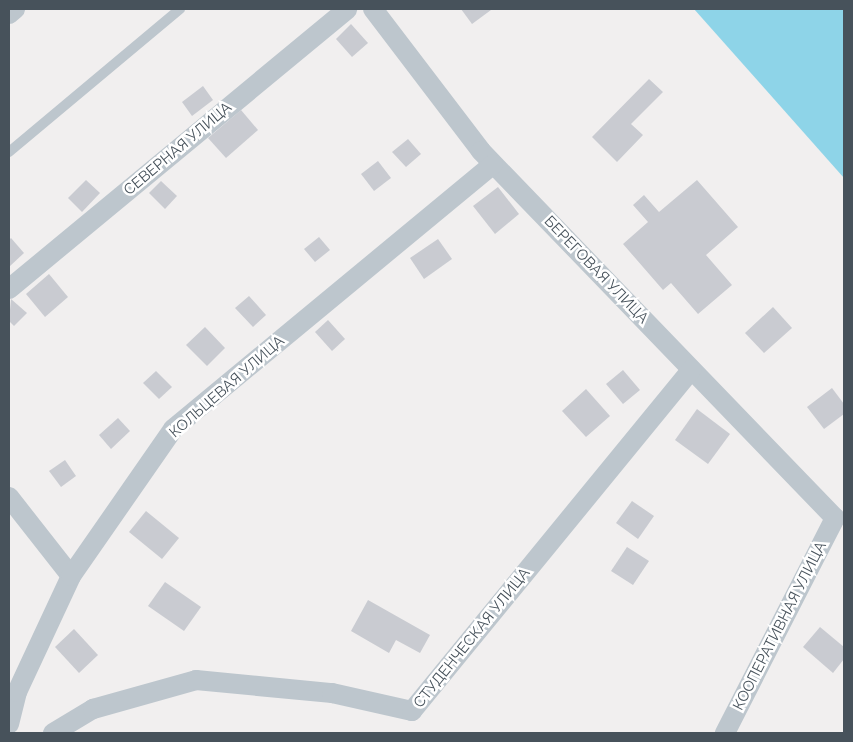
<!DOCTYPE html>
<meta charset="utf-8">
<style>
body{margin:0}
#map{position:relative;width:853px;height:742px;overflow:hidden;background:#f1efef;font-family:Raleway,sans-serif}
div>[style]{position:absolute}
.water>*{inset:0;background:#8ed4e8}
.building>*{inset:0;background:#c9cbd1}
.lane>*{height:10px;margin:-5px;padding:0 5px;transform-origin:5px;border-radius:5px;background:#bdc6cd}
.street>*{height:20px;margin:-10px;padding:0 10px;transform-origin:10px;border-radius:10px;background:#bdc6cd}
span{translate:-50% -50%;white-space:nowrap;text-align:center;line-height:1.15;-webkit-text-stroke:5px #fff;paint-order:stroke}
.street-label{font-size:15px;color:#47525b}
.frame{position:absolute;inset:0;border:10px solid #47525b;pointer-events:none}
</style>
<div id="map">
<div class="water">
<div style="clip-path:polygon(694px 9px,844px 9px,844px 178px)"></div>
</div>
<div class="building">
<div style="clip-path:polygon(461px 9px,490px 9px,491px 10px,472px 24px)"></div>
<div style="clip-path:polygon(351px 24px,368px 43px,352px 57px,336px 39px)"></div>
<div style="clip-path:polygon(649px 79px,663px 92px,631px 124px,643px 135px,617px 162px,592px 137px)"></div>
<div style="clip-path:polygon(203px 86px,213px 100px,192px 116px,182px 102px)"></div>
<div style="clip-path:polygon(241px 110px,258px 130px,226px 158px,208px 138px)"></div>
<div style="clip-path:polygon(408px 139px,421px 154px,406px 167px,392px 152px)"></div>
<div style="clip-path:polygon(378px 161px,391px 178px,374px 191px,361px 174px)"></div>
<div style="clip-path:polygon(86px 180px,100px 193px,82px 212px,68px 198px)"></div>
<div style="clip-path:polygon(697px 180px,738px 227px,706px 255px,732px 285px,698px 314px,671px 283px,663px 290px,623px 244px,648px 222px,633px 205px,644px 195px,659px 212px)"></div>
<div style="clip-path:polygon(161px 181px,177px 196px,165px 209px,149px 193px)"></div>
<div style="clip-path:polygon(498px 187px,519px 214px,495px 234px,473px 206px)"></div>
<div style="clip-path:polygon(319px 237px,330px 250px,315px 262px,304px 249px)"></div>
<div style="clip-path:polygon(11px 238px,24px 253px,9px 267px,9px 240px)"></div>
<div style="clip-path:polygon(438px 239px,452px 259px,424px 279px,410px 258px)"></div>
<div style="clip-path:polygon(49px 274px,68px 297px,45px 317px,26px 294px)"></div>
<div style="clip-path:polygon(249px 296px,266px 315px,253px 327px,235px 308px)"></div>
<div style="clip-path:polygon(11px 299px,27px 313px,14px 326px,9px 321px)"></div>
<div style="clip-path:polygon(773px 307px,792px 328px,764px 353px,745px 333px)"></div>
<div style="clip-path:polygon(328px 320px,345px 339px,332px 351px,315px 332px)"></div>
<div style="clip-path:polygon(205px 327px,225px 348px,207px 366px,186px 345px)"></div>
<div style="clip-path:polygon(623px 370px,640px 390px,623px 404px,606px 384px)"></div>
<div style="clip-path:polygon(156px 371px,172px 387px,159px 399px,143px 383px)"></div>
<div style="clip-path:polygon(832px 388px,844px 404px,844px 414px,824px 429px,807px 407px)"></div>
<div style="clip-path:polygon(586px 389px,610px 416px,586px 437px,562px 411px)"></div>
<div style="clip-path:polygon(697px 409px,730px 434px,708px 464px,675px 440px)"></div>
<div style="clip-path:polygon(118px 418px,130px 431px,111px 449px,99px 435px)"></div>
<div style="clip-path:polygon(65px 460px,76px 476px,61px 487px,49px 471px)"></div>
<div style="clip-path:polygon(632px 501px,654px 516px,638px 539px,616px 523px)"></div>
<div style="clip-path:polygon(146px 511px,179px 538px,162px 559px,129px 532px)"></div>
<div style="clip-path:polygon(627px 547px,649px 561px,633px 585px,611px 571px)"></div>
<div style="clip-path:polygon(165px 582px,201px 607px,184px 631px,148px 606px)"></div>
<div style="clip-path:polygon(368px 600px,430px 635px,420px 653px,396px 640px,389px 653px,351px 631px)"></div>
<div style="clip-path:polygon(820px 627px,844px 647px,844px 659px,833px 673px,803px 647px)"></div>
<div style="clip-path:polygon(74px 629px,98px 655px,79px 673px,55px 647px)"></div>
</div>
<div class="lane">
<div style="left:9px;top:152px;width:223px;rotate:-39.9deg"></div>
</div>
<div class="street">
<div style="left:373px;top:9px;width:178px;rotate:52.7deg"></div>
<div style="left:481px;top:151px;width:510px;rotate:46.03deg"></div>
<div style="left:835px;top:518px;width:242px;rotate:117.1deg"></div>
<div style="left:9px;top:14px;width:8px;rotate:-40deg"></div>
<div style="left:9px;top:289px;width:439px;rotate:-39.6deg"></div>
<div style="left:9px;top:497px;width:100px;rotate:51.9deg"></div>
<div style="left:9px;top:724px;width:33px;rotate:-76deg"></div>
<div style="left:17px;top:692px;width:128px;rotate:-65deg"></div>
<div style="left:71px;top:576px;width:179px;rotate:-55.2deg"></div>
<div style="left:173px;top:429px;width:415px;rotate:-39.6deg"></div>
<div style="left:53px;top:733px;width:47px;rotate:-31deg"></div>
<div style="left:93px;top:709px;width:107px;rotate:-15.7deg"></div>
<div style="left:196px;top:680px;width:137px;rotate:5.5deg"></div>
<div style="left:332px;top:693px;width:82px;rotate:12.7deg"></div>
<div style="left:412px;top:711px;width:441px;rotate:-50.7deg"></div>
</div>
<div class="street-label">
<span style="left:178px;top:149px;rotate:-40deg">СЕВЕРНАЯ УЛИЦА</span>
<span style="left:596px;top:270px;rotate:46deg">БЕРЕГОВАЯ УЛИЦА</span>
<span style="left:227px;top:387px;rotate:-41deg">КОЛЬЦЕВАЯ УЛИЦА</span>
<span style="left:780px;top:626px;rotate:-63deg">КООПЕРАТИВНАЯ УЛИЦА</span>
<span style="left:472px;top:638px;rotate:-51deg">СТУДЕНЧЕСКАЯ УЛИЦА</span>
</div>
<div class="frame"></div>
</div>
